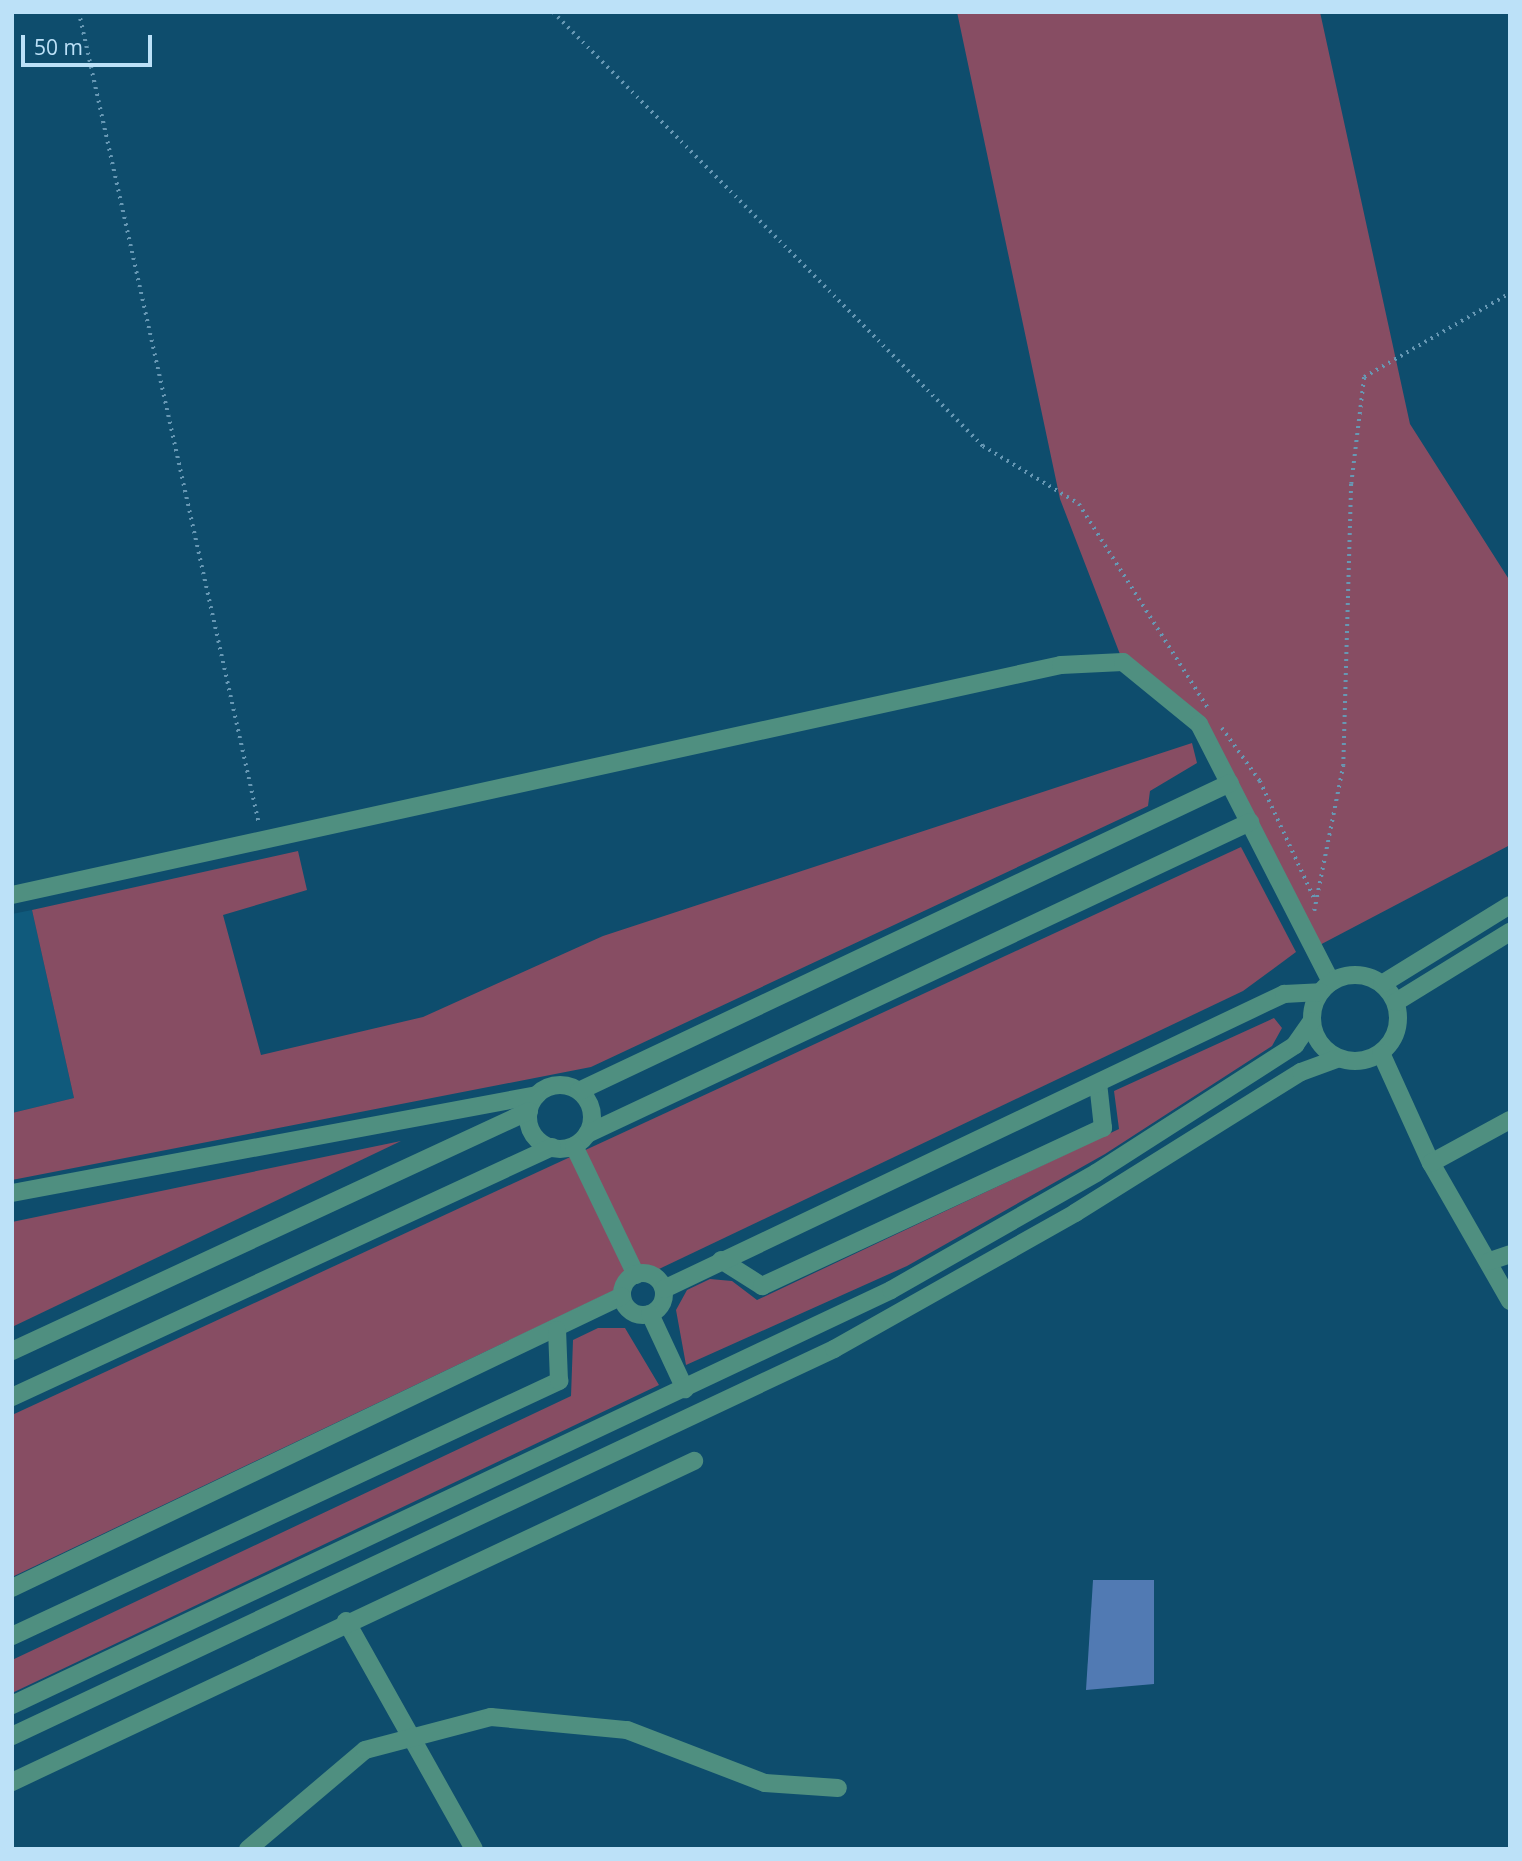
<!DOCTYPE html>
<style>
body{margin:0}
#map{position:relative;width:1522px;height:1861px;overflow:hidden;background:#0e4d6d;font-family:"Open Sans",sans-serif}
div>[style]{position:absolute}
.built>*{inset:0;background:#105a7c}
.green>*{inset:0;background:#874d63}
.building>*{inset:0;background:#517ab3}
.path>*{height:3.5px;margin-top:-1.75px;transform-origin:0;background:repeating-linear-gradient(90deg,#6798b4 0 2px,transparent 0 7px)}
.minor>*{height:18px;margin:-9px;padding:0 9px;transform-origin:9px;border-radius:9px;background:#4f8f80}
.minor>.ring{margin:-9px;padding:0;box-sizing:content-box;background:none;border:18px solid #4f8f80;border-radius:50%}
span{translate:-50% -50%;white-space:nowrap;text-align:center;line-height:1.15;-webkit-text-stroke:6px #0e4d6d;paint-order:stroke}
.frame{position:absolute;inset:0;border:14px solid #bce1f8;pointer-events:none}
.scale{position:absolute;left:21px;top:35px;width:131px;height:32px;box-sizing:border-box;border:4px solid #bce1f8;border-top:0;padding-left:9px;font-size:21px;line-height:24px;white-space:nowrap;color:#bce1f8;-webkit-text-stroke:5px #0e4d6d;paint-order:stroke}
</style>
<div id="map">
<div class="built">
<div style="clip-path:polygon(32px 910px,74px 1098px,12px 1113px,12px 914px)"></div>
</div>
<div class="green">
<div style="clip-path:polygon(957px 12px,1320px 12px,1410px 424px,1510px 581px,1510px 845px,1314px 948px,1199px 724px,1123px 662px,1060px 499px)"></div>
<div style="clip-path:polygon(1192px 743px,1197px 763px,1150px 791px,1148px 806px,591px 1067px,12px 1180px,12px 1113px,74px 1098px,32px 910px,298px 851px,307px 890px,223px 915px,261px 1055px,423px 1017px,603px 936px)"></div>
<div style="clip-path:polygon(1241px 847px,1296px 952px,1243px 991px,12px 1577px,12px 1415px)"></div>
<div style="clip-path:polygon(1274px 1018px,1282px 1028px,1272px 1046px,1105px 1154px,907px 1266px,686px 1365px,676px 1310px,687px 1290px,710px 1279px,732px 1281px,757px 1300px,1119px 1129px,1114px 1091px)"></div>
<div style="clip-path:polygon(401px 1141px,12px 1327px,12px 1222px)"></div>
<div style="clip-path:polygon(598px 1328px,625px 1328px,659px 1385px,12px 1693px,12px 1660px,571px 1396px,573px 1340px)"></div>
</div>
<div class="building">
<div style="clip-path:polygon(1093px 1580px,1154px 1580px,1154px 1684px,1086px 1690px)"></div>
</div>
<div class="path">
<div style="left:79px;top:12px;width:831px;rotate:77.49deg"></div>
<div style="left:553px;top:12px;width:611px;rotate:45.27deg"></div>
<div style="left:983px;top:446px;width:112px;rotate:31.1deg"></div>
<div style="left:1079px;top:504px;width:241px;rotate:57.7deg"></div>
<div style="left:1222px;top:728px;width:65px;rotate:54.4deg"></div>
<div style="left:1260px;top:781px;width:129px;rotate:65.2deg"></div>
<div style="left:1314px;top:911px;width:148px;rotate:-78.7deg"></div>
<div style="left:1343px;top:766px;width:282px;rotate:-88.4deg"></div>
<div style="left:1351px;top:484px;width:108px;rotate:-83.1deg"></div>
<div style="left:1364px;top:377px;width:168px;rotate:-29.9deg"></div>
</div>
<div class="minor">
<div style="left:12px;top:895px;width:1074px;rotate:-12.37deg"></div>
<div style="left:1061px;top:665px;width:62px;rotate:-2.8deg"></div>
<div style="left:1123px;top:662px;width:98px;rotate:39.2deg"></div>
<div style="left:1199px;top:724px;width:290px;rotate:62.9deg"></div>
<div class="ring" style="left:1312px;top:975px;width:68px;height:68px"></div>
<div style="left:1382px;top:984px;width:150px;rotate:-31.7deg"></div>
<div style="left:1396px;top:1002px;width:134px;rotate:-31.6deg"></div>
<div style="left:1381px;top:1053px;width:121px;rotate:65.6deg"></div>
<div style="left:1431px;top:1163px;width:159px;rotate:60.2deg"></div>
<div class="ring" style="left:528px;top:1085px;width:46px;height:46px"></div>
<div style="left:579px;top:1091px;width:720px;rotate:-25.32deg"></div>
<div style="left:587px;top:1134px;width:733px;rotate:-25.2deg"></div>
<div style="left:574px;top:1146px;width:143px;rotate:64.3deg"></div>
<div style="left:1431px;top:1163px;width:90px;rotate:-28.6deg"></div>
<div style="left:12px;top:1193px;width:534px;rotate:-10.57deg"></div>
<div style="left:721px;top:1260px;width:49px;rotate:32.4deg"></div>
<div style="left:762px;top:1286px;width:376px;rotate:-24.9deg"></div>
<div style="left:1103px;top:1128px;width:45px;rotate:-96.3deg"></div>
<div style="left:1490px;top:1261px;width:21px;rotate:-19deg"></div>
<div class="ring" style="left:622px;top:1273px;width:24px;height:24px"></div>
<div style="left:664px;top:1289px;width:687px;rotate:-25.45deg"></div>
<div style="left:1284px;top:994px;width:36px;rotate:-3deg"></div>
<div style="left:650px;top:1314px;width:83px;rotate:65deg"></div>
<div style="left:12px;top:1351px;width:570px;rotate:-24.9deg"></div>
<div style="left:12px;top:1397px;width:595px;rotate:-24.84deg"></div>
<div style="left:12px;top:1588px;width:676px;rotate:-25.58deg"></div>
<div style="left:346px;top:1621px;width:261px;rotate:60.7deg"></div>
<div style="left:12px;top:1636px;width:604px;rotate:-24.99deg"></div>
<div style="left:559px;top:1381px;width:51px;rotate:-92.2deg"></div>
<div style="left:12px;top:1705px;width:972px;rotate:-25.27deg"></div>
<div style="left:891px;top:1290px;width:236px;rotate:-29.7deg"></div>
<div style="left:1096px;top:1173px;width:237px;rotate:-32.7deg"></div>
<div style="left:1295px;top:1045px;width:29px;rotate:-55deg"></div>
<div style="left:12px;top:1736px;width:909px;rotate:-25.21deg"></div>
<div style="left:834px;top:1349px;width:277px;rotate:-29.4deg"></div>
<div style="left:1075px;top:1213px;width:266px;rotate:-32deg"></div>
<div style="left:1301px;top:1072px;width:40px;rotate:-20.2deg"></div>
<div style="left:12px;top:1782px;width:754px;rotate:-25.21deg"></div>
<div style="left:248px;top:1849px;width:153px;rotate:-40.2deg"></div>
<div style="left:365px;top:1750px;width:130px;rotate:-14.7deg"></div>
<div style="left:491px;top:1717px;width:137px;rotate:5.5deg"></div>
<div style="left:627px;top:1730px;width:148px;rotate:21deg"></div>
<div style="left:765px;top:1783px;width:73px;rotate:3.9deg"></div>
</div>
<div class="frame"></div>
<div class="scale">50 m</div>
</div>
